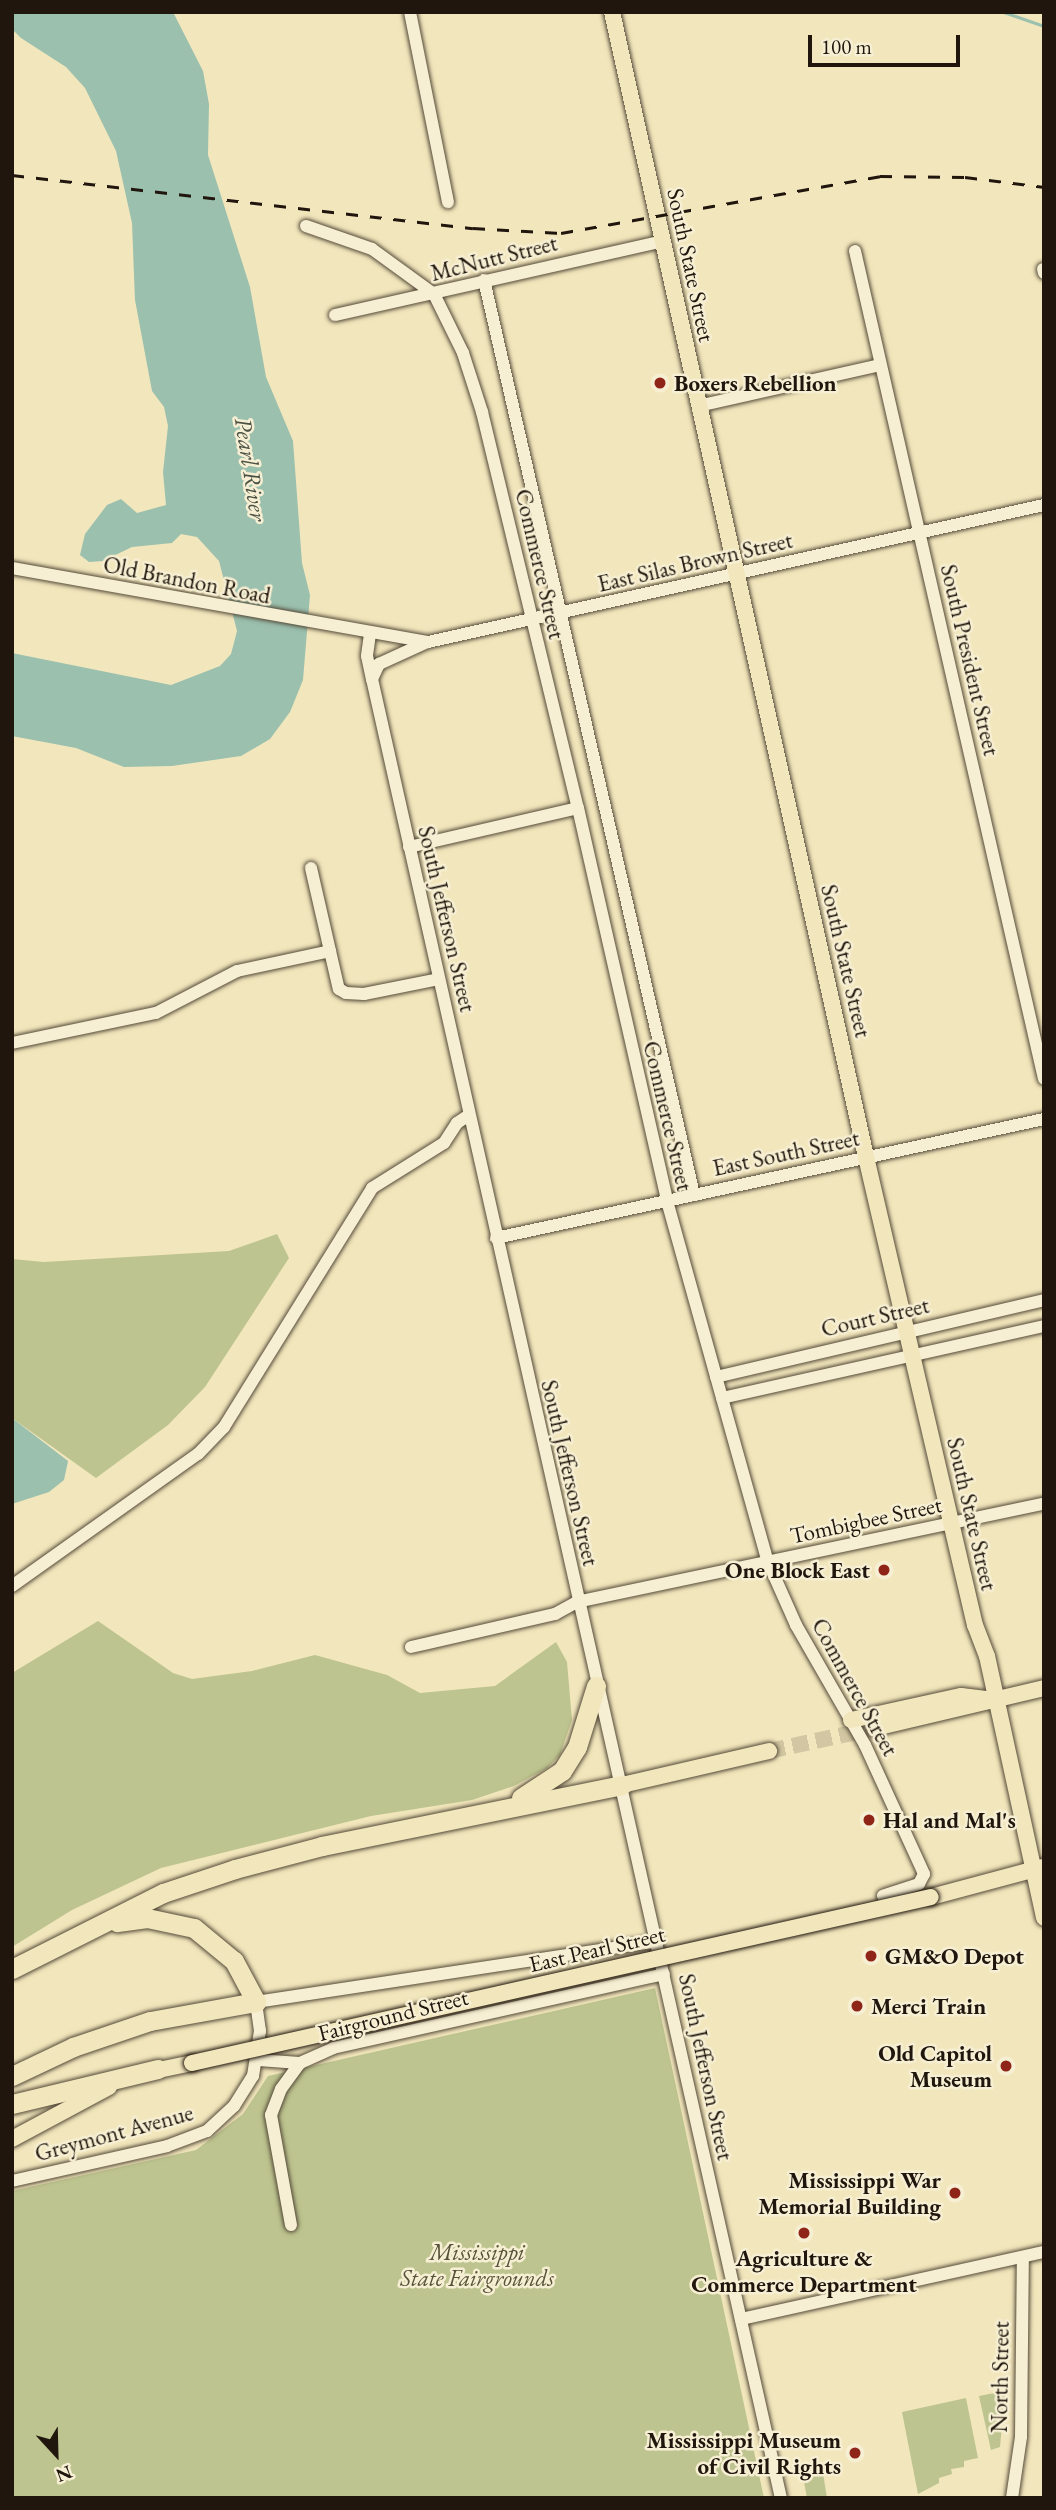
<!DOCTYPE html>
<style>
body{margin:0}
#map{position:relative;width:1056px;height:2510px;overflow:hidden;background:#f2e6bc;font-family:"EB Garamond",serif}
div>[style]{position:absolute}
.green>*{inset:0;background:#bdc48f}
.water>*{inset:0;background:#9bc0ae}
.stream>*{height:2.5px;margin:-1.25px;padding:0 1.25px;transform-origin:1.25px;border-radius:1.25px;background:#9bc0ae}
.major-tunnel>*{height:16px;margin-top:-8px;transform-origin:0;background:repeating-linear-gradient(90deg,#d2c7a2 0 16px,transparent 0 24px)}
.roads{filter:drop-shadow(0 0 2px #544a39) drop-shadow(0 0 2px #544a39)}
.minor>*{height:12px;margin:-6px;padding:0 6px;transform-origin:6px;border-radius:6px;background:#f7efd3}
.major>*{height:16px;margin:-8px;padding:0 8px;transform-origin:8px;border-radius:8px;background:#f2e6bc}
.highway>*{height:19px;margin:-9.5px;padding:0 9.5px;transform-origin:9.5px;border-radius:9.5px;background:#f2e6bc}
.rail>*{height:2.5px;margin-top:-1.25px;transform-origin:0;background:repeating-linear-gradient(90deg,#20160d 0 12px,transparent 0 24px)}
.bridges{filter:drop-shadow(0 0 2px #20160d) drop-shadow(0 0 2px #20160d)}
.major-bridge>*{height:16px;margin:-8px;padding:0 8px;transform-origin:8px;border-radius:8px;background:#f2e6bc}
.dots>*{width:19px;height:19px;translate:-50% -50%;box-sizing:border-box;border:4px solid #f7efd3;border-radius:50%}
span{translate:-50% -50%;white-space:nowrap;text-align:center;line-height:1.15;-webkit-text-stroke:5px #f7efd3;paint-order:stroke}
.street-label{font-size:23px;color:#20160d}
.poi-label{font-size:23px;color:#20160d;font-weight:700}
.left{translate:0 -50%;text-align:left}
.right{translate:-100% -50%;text-align:right}
.park-label{font-size:23px;color:#57533a;font-style:italic}
.water-label{font-size:24px;color:#4b5245;font-style:italic}
.frame{position:absolute;inset:0;border:14px solid #20160d;pointer-events:none}
.north{position:absolute;left:21px;top:2419px;width:70px;height:70px;-webkit-text-stroke:5px #f7efd3;paint-order:stroke;rotate:158deg;font-size:19px;font-weight:700;line-height:28px;text-align:center;color:#20160d}
.north::after{content:'';display:block;margin:auto;width:24px;height:32px;background:#20160d;clip-path:polygon(50% 0,100% 100%,50% 72%,0 100%)}
.scale{position:absolute;left:808px;top:35px;width:152px;height:32px;box-sizing:border-box;border:4px solid #20160d;border-top:0;padding-left:9px;font-size:21px;line-height:24px;white-space:nowrap;color:#20160d;-webkit-text-stroke:5px #f7efd3;paint-order:stroke}
</style>
<div id="map">
<div class="green">
<div style="clip-path:polygon(277px 1234px,289px 1258px,205px 1387px,168px 1425px,96px 1478px,12px 1418px,12px 1259px,44px 1262px,229px 1251px)"></div>
<div style="clip-path:polygon(98px 1621px,173px 1673px,192px 1679px,252px 1671px,315px 1655px,387px 1675px,420px 1693px,495px 1686px,556px 1642px,567px 1662px,572px 1720px,560px 1755px,547px 1768px,514px 1786px,472px 1800px,371px 1816px,161px 1868px,72px 1910px,12px 1947px,12px 1673px)"></div>
<div style="clip-path:polygon(655px 1988px,764px 2498px,12px 2498px,12px 2191px,196px 2150px,243px 2114px,268px 2076px)"></div>
<div style="clip-path:polygon(1005px 2391px,1000px 2447px,991px 2450px,979px 2396px)"></div>
<div style="clip-path:polygon(966px 2398px,978px 2458px,964px 2461px,964px 2467px,951px 2469px,952px 2474px,939px 2478px,939px 2483px,918px 2494px,902px 2412px)"></div>
<div style="clip-path:polygon(822px 2467px,827px 2498px,807px 2498px,802px 2471px)"></div>
</div>
<div class="water">
<div style="clip-path:polygon(12px 12px,173px 12px,203px 71px,209px 104px,208px 155px,250px 287px,266px 377px,293px 441px,302px 563px,310px 595px,303px 680px,290px 712px,270px 739px,241px 756px,172px 766px,124px 767px,76px 748px,12px 736px,12px 653px,171px 685px,220px 666px,231px 654px,237px 631px,219px 561px,197px 537px,181px 534px,172px 543px,132px 547px,103px 561px,89px 562px,80px 555px,85px 534px,107px 505px,121px 499px,137px 513px,166px 505px,163px 472px,168px 426px,164px 407px,152px 391px,135px 300px,132px 223px,116px 151px,85px 88px,66px 67px,21px 38px,12px 29px)"></div>
<div style="clip-path:polygon(12px 1418px,68px 1461px,64px 1480px,49px 1492px,12px 1504px)"></div>
</div>
<div class="stream">
<div style="left:1004px;top:12px;width:42px;rotate:19.3deg"></div>
</div>
<div class="major-tunnel">
<div style="left:769px;top:1751px;width:108px;rotate:-12.2deg"></div>
</div>
<div class="roads">
<div class="minor">
<div style="left:410px;top:12px;width:194px;rotate:78.7deg"></div>
<div style="left:306px;top:226px;width:70px;rotate:19.2deg"></div>
<div style="left:372px;top:249px;width:77px;rotate:36deg"></div>
<div style="left:434px;top:294px;width:66px;rotate:63.8deg"></div>
<div style="left:463px;top:353px;width:62px;rotate:72.1deg"></div>
<div style="left:482px;top:412px;width:407px;rotate:76.4deg"></div>
<div style="left:578px;top:808px;width:403px;rotate:77.2deg"></div>
<div style="left:667px;top:1201px;width:375px;rotate:74.4deg"></div>
<div style="left:768px;top:1562px;width:69px;rotate:66deg"></div>
<div style="left:796px;top:1625px;width:138px;rotate:60.1deg"></div>
<div style="left:865px;top:1745px;width:142px;rotate:65.4deg"></div>
<div style="left:924px;top:1874px;width:11px;rotate:117deg"></div>
<div style="left:919px;top:1884px;width:38px;rotate:162deg"></div>
<div style="left:855px;top:251px;width:849px;rotate:77.14deg"></div>
<div style="left:1043px;top:269px;width:4px;rotate:76deg"></div>
<div style="left:484px;top:280px;width:939px;rotate:77.07deg"></div>
<div style="left:335px;top:315px;width:337px;rotate:-12.7deg"></div>
<div style="left:698px;top:406px;width:187px;rotate:-12.7deg"></div>
<div style="left:12px;top:568px;width:423px;rotate:10.1deg"></div>
<div style="left:428px;top:642px;width:631px;rotate:-12.54deg"></div>
<div style="left:370px;top:634px;width:22px;rotate:98deg"></div>
<div style="left:367px;top:656px;width:24px;rotate:78deg"></div>
<div style="left:372px;top:679px;width:1864px;rotate:77.33deg"></div>
<div style="left:372px;top:679px;width:17px;rotate:-65deg"></div>
<div style="left:379px;top:664px;width:53px;rotate:-24.6deg"></div>
<div style="left:409px;top:847px;width:173px;rotate:-13deg"></div>
<div style="left:311px;top:868px;width:85px;rotate:77.1deg"></div>
<div style="left:12px;top:1043px;width:147px;rotate:-11.8deg"></div>
<div style="left:156px;top:1013px;width:91px;rotate:-27.4deg"></div>
<div style="left:237px;top:971px;width:95px;rotate:-12.1deg"></div>
<div style="left:330px;top:951px;width:39px;rotate:77deg"></div>
<div style="left:339px;top:989px;width:8px;rotate:30deg"></div>
<div style="left:346px;top:993px;width:18px;rotate:3deg"></div>
<div style="left:364px;top:994px;width:76px;rotate:-11.3deg"></div>
<div style="left:496px;top:1238px;width:561px;rotate:-12.25deg"></div>
<div style="left:716px;top:1377px;width:337px;rotate:-13.2deg"></div>
<div style="left:722px;top:1398px;width:330px;rotate:-12.6deg"></div>
<div style="left:12px;top:1586px;width:228px;rotate:-35.4deg"></div>
<div style="left:198px;top:1454px;width:37px;rotate:-46deg"></div>
<div style="left:224px;top:1427px;width:281px;rotate:-58.2deg"></div>
<div style="left:372px;top:1188px;width:85px;rotate:-32deg"></div>
<div style="left:444px;top:1143px;width:24px;rotate:-57deg"></div>
<div style="left:457px;top:1123px;width:14px;rotate:-34deg"></div>
<div style="left:411px;top:1647px;width:148px;rotate:-12.9deg"></div>
<div style="left:555px;top:1614px;width:25px;rotate:-29deg"></div>
<div style="left:577px;top:1602px;width:477px;rotate:-11.9deg"></div>
<div style="left:258px;top:2060px;width:42px;rotate:4.1deg"></div>
<div style="left:12px;top:2181px;width:159px;rotate:-12.7deg"></div>
<div style="left:167px;top:2146px;width:43px;rotate:-20.6deg"></div>
<div style="left:207px;top:2131px;width:37px;rotate:-43deg"></div>
<div style="left:234px;top:2106px;width:36px;rotate:-58deg"></div>
<div style="left:253px;top:2076px;width:46px;rotate:-81.2deg"></div>
<div style="left:260px;top:2031px;width:29px;rotate:-98deg"></div>
<div style="left:256px;top:2002px;width:406px;rotate:-8.6deg"></div>
<div style="left:291px;top:2225px;width:112px;rotate:-100.3deg"></div>
<div style="left:271px;top:2115px;width:28px;rotate:-69deg"></div>
<div style="left:281px;top:2089px;width:32px;rotate:-54deg"></div>
<div style="left:300px;top:2063px;width:36px;rotate:-24deg"></div>
<div style="left:333px;top:2048px;width:339px;rotate:-12.6deg"></div>
<div style="left:741px;top:2319px;width:310px;rotate:-12.5deg"></div>
<div style="left:1012px;top:2498px;width:62px;rotate:-81.6deg"></div>
<div style="left:1021px;top:2437px;width:180px;rotate:-89.4deg"></div>
</div>
<div class="major">
<div style="left:612px;top:12px;width:1173px;rotate:77.49deg"></div>
<div style="left:866px;top:1157px;width:481px;rotate:76.9deg"></div>
<div style="left:975px;top:1625px;width:33px;rotate:69deg"></div>
<div style="left:987px;top:1656px;width:268px;rotate:77.7deg"></div>
<div style="left:851px;top:1720px;width:113px;rotate:-12.3deg"></div>
<div style="left:961px;top:1696px;width:25px;rotate:7deg"></div>
<div style="left:875px;top:1728px;width:174px;rotate:-13.3deg"></div>
<div style="left:622px;top:1785px;width:151px;rotate:-13deg"></div>
<div style="left:931px;top:1897px;width:116px;rotate:-15deg"></div>
<div style="left:149px;top:2072px;width:44px;rotate:-11.8deg"></div>
<div style="left:12px;top:2139px;width:110px;rotate:-28.2deg"></div>
</div>
<div class="highway">
<div style="left:521px;top:1798px;width:49px;rotate:-33.4deg"></div>
<div style="left:562px;top:1771px;width:28px;rotate:-58deg"></div>
<div style="left:577px;top:1747px;width:64px;rotate:-72.7deg"></div>
<div style="left:12px;top:1969px;width:169px;rotate:-26.7deg"></div>
<div style="left:163px;top:1893px;width:76px;rotate:-18.4deg"></div>
<div style="left:235px;top:1869px;width:90px;rotate:-14.8deg"></div>
<div style="left:322px;top:1846px;width:306px;rotate:-11.5deg"></div>
<div style="left:12px;top:2076px;width:68px;rotate:-25.4deg"></div>
<div style="left:73px;top:2047px;width:81px;rotate:-18.7deg"></div>
<div style="left:150px;top:2021px;width:108px;rotate:-10.2deg"></div>
<div style="left:256px;top:2002px;width:47px;rotate:-118.2deg"></div>
<div style="left:234px;top:1961px;width:52px;rotate:-140.5deg"></div>
<div style="left:194px;top:1928px;width:48px;rotate:-168deg"></div>
<div style="left:147px;top:1918px;width:30px;rotate:172deg"></div>
<div style="left:12px;top:2104px;width:150px;rotate:-13.5deg"></div>
</div>
</div>
<div class="rail">
<div style="left:12px;top:175px;width:464px;rotate:6.6deg"></div>
<div style="left:473px;top:228px;width:88px;rotate:3.3deg"></div>
<div style="left:561px;top:233px;width:324px;rotate:-10.1deg"></div>
<div style="left:880px;top:176px;width:85px;rotate:0.7deg"></div>
<div style="left:965px;top:177px;width:80px;rotate:7.2deg"></div>
</div>
<div class="bridges">
<div class="major-bridge">
<div style="left:192px;top:2063px;width:757px;rotate:-12.66deg"></div>
</div>
</div>
<div class="dots">
<div style="left:660px;top:383px;background:#8f2418"></div>
<div style="left:884px;top:1570px;background:#8f2418"></div>
<div style="left:869px;top:1820px;background:#8f2418"></div>
<div style="left:871px;top:1956px;background:#8f2418"></div>
<div style="left:857px;top:2006px;background:#8f2418"></div>
<div style="left:1006px;top:2066px;background:#8f2418"></div>
<div style="left:955px;top:2193px;background:#8f2418"></div>
<div style="left:804px;top:2233px;background:#8f2418"></div>
<div style="left:855px;top:2453px;background:#8f2418"></div>
</div>
<div class="street-label">
<span style="left:494px;top:258px;rotate:-14deg">McNutt Street</span>
<span style="left:691px;top:265px;rotate:78deg">South State Street</span>
<span style="left:695px;top:562px;rotate:-13deg">East Silas Brown Street</span>
<span style="left:540px;top:564px;rotate:77deg">Commerce Street</span>
<span style="left:187px;top:580px;rotate:11deg">Old Brandon Road</span>
<span style="left:970px;top:660px;rotate:77deg">South President Street</span>
<span style="left:447px;top:919px;rotate:77deg">South Jefferson Street</span>
<span style="left:846px;top:961px;rotate:77deg">South State Street</span>
<span style="left:668px;top:1116px;rotate:77deg">Commerce Street</span>
<span style="left:786px;top:1153px;rotate:-12deg">East South Street</span>
<span style="left:875px;top:1317px;rotate:-13deg">Court Street</span>
<span style="left:570px;top:1473px;rotate:77deg">South Jefferson Street</span>
<span style="left:972px;top:1514px;rotate:77deg">South State Street</span>
<span style="left:866px;top:1520px;rotate:-12deg">Tombigbee Street</span>
<span style="left:855px;top:1687px;rotate:61deg">Commerce Street</span>
<span style="left:597px;top:1949px;rotate:-13deg">East Pearl Street</span>
<span style="left:393px;top:2015px;rotate:-14deg">Fairground Street</span>
<span style="left:706px;top:2067px;rotate:78deg">South Jefferson Street</span>
<span style="left:114px;top:2133px;rotate:-15deg">Greymont Avenue</span>
<span style="left:1000px;top:2377px;rotate:-89deg">North Street</span>
</div>
<div class="poi-label">
<span class="left" style="left:674px;top:383px">Boxers Rebellion</span>
<span class="right" style="left:870px;top:1570px">One Block East</span>
<span class="left" style="left:883px;top:1820px">Hal and Mal's</span>
<span class="left" style="left:885px;top:1956px">GM&amp;O Depot</span>
<span class="left" style="left:871px;top:2006px">Merci Train</span>
<span class="right" style="left:992px;top:2066px">Old Capitol<br>Museum</span>
<span class="right" style="left:941px;top:2193px">Mississippi War<br>Memorial Building</span>
<span style="left:804px;top:2271px">Agriculture &amp;<br>Commerce Department</span>
<span class="right" style="left:841px;top:2453px">Mississippi Museum<br>of Civil Rights</span>
</div>
<div class="park-label">
<span style="left:477px;top:2265px">Mississippi<br>State Fairgrounds</span>
</div>
<div class="water-label">
<span style="left:251px;top:469px;rotate:81deg">Pearl River</span>
</div>
<div class="frame"></div>
<div class="north">N</div>
<div class="scale">100 m</div>
</div>
